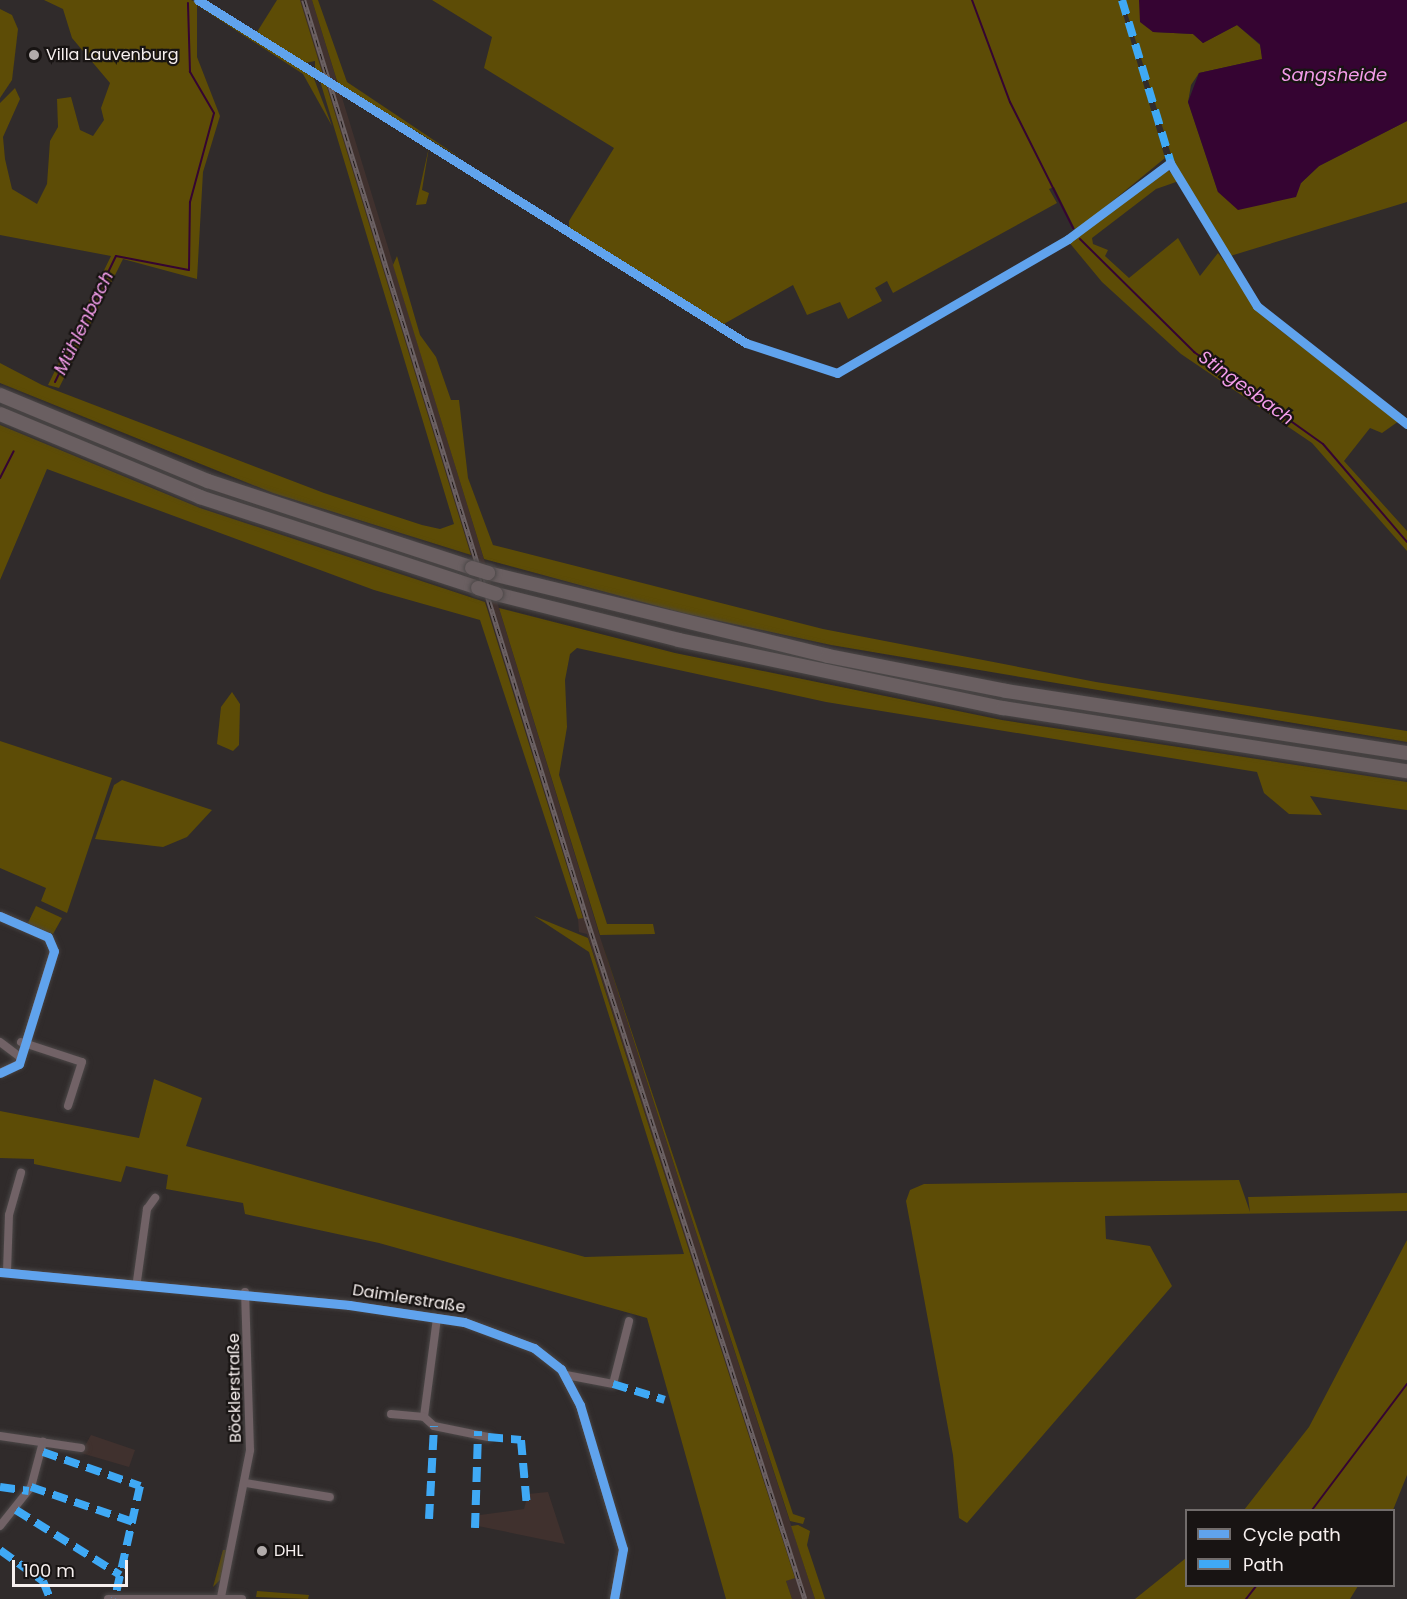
<!DOCTYPE html>
<meta charset="utf-8">
<style>
body{margin:0}
#map{position:relative;width:1407px;height:1599px;overflow:hidden;background:#302b2b;font-family:Poppins,sans-serif}
div>[style]{position:absolute}
.built>*{inset:0;background:#40312e}
.green>*{inset:0;background:#5d4c06}
.water>*{inset:0;background:#350432}
.stream>*{height:2px;margin:-1px;padding:0 1px;transform-origin:1px;border-radius:1px;background:#350432}
.roads{filter:drop-shadow(0 0 2px #4b4747) drop-shadow(0 0 2px #4b4747)}
.minor>*{height:8px;margin:-4px;padding:0 4px;transform-origin:4px;border-radius:4px;background:#716266}
.motorway>*{height:14px;margin:-7px;padding:0 7px;transform-origin:7px;border-radius:7px;background:#6a5f61}
.rail>*{height:4.5px;margin-top:-2.25px;transform-origin:0;background:repeating-linear-gradient(90deg,#181413 0 7px,#6c6264 0 14px);box-sizing:border-box;border-block:2px solid #6c6264}
.bridges{filter:drop-shadow(0 0 2px #4b4747) drop-shadow(0 0 2px #4b4747)}
.motorway-bridge>*{height:14px;margin:-7px;padding:0 7px;transform-origin:7px;border-radius:7px;background:#6a5f61}
.quiet>*{height:8px;margin-top:-4px;transform-origin:0;background:repeating-linear-gradient(90deg,#3fa9f5 0 15px,transparent 0 23px)}
.cycleway>*{height:9px;margin:-4.5px;padding:0 4.5px;transform-origin:4.5px;border-radius:4.5px;background:#60a3ed}
.dots>*{width:16px;height:16px;translate:-50% -50%;box-sizing:border-box;border:3px solid #181413;border-radius:50%}
span{translate:-50% -50%;white-space:nowrap;text-align:center;line-height:1.15;-webkit-text-stroke:4.5px #181413;paint-order:stroke}
.poi-label{font-size:16px;color:#f7f0ef}
.left{translate:0 -50%;text-align:left}
.street-label{font-size:16px;color:#f7f0ef}
.water-label{font-size:18px;color:#f39ce9;font-style:italic}
.legend{position:absolute;left:1185px;top:1509px;width:210px;height:78px;box-sizing:border-box;background:#181413;border:2px solid #716c6b;margin:0;padding:8px 10px;list-style:none;font-size:18px;color:#f7f0ef}
.legend li{display:flex;align-items:center;gap:12px;height:30px}
.legend b{width:30px;border:2px solid #716c6b}
.scale{position:absolute;left:12px;top:1560px;width:116px;height:27px;box-sizing:border-box;border:3px solid #f7f0ef;border-top:0;padding-left:8px;font-size:18px;line-height:21px;white-space:nowrap;color:#f7f0ef;-webkit-text-stroke:4px #181413;paint-order:stroke}
</style>
<div id="map">
<div class="built">
<div style="clip-path:polygon(300px 0,312px 0,601px 940px,815px 1599px,792px 1599px,786px 1581px,795px 1577px,587px 934px,579px 932px,578px 919px,583px 917px)"></div>
<div style="clip-path:polygon(91px 1435px,135px 1450px,129px 1467px,81px 1453px)"></div>
<div style="clip-path:polygon(548px 1492px,565px 1544px,478px 1526px,480px 1515px,524px 1509px,528px 1494px)"></div>
</div>
<div class="green">
<div style="clip-path:polygon(44px 0,191px 0,205px 6px,313px 76px,332px 126px,303px 74px,197px 5px,197px 57px,220px 116px,203px 172px,197px 279px,123px 259px,59px 388px,48px 385px,111px 256px,0 235px,0 103px,15px 88px,20px 99px,3px 137px,5px 159px,12px 189px,37px 204px,47px 184px,50px 141px,58px 127px,57px 99px,71px 97px,80px 130px,93px 136px,104px 120px,101px 108px,110px 83px,72px 38px,63px 9px)"></div>
<div style="clip-path:polygon(277px 0,300px 0,323px 75px,315px 70px,315px 61px,305px 63px,257px 32px)"></div>
<div style="clip-path:polygon(312px 0,318px 0,347px 82px,462px 159px,338px 84px)"></div>
<div style="clip-path:polygon(432px 0,1119px 0,1165px 158px,1076px 231px,1054px 187px,1049px 189px,1057px 203px,893px 293px,887px 281px,875px 288px,882px 301px,848px 319px,840px 302px,807px 315px,793px 285px,722px 325px,569px 230px,569px 221px,614px 148px,484px 68px,492px 37px)"></div>
<div style="clip-path:polygon(1123px 0,1139px 0,1153px 32px,1193px 34px,1203px 43px,1237px 25px,1260px 45px,1263px 59px,1199px 73px,1191px 85px,1188px 102px,1218px 192px,1301px 183px,1319px 166px,1407px 121px,1407px 202px,1227px 257px,1173px 161px)"></div>
<div style="clip-path:polygon(0 9px,12px 15px,18px 29px,12px 80px,0 98px)"></div>
<div style="clip-path:polygon(320px 81px,326px 84px,471px 555px,273px 493px,0 383px,0 363px,42px 385px,324px 493px,422px 525px,440px 529px,454px 524px)"></div>
<div style="clip-path:polygon(429px 147px,422px 190px,429px 193px,426px 204px,416px 205px)"></div>
<div style="clip-path:polygon(1166px 168px,1179px 181px,1156px 189px,1092px 238px,1093px 244px,1108px 250px,1105px 256px,1129px 278px,1178px 238px,1200px 276px,1218px 253px,1272px 324px,1399px 421px,1382px 433px,1370px 428px,1344px 461px,1407px 531px,1407px 551px,1312px 443px,1181px 354px,1102px 282px,1068px 241px)"></div>
<div style="clip-path:polygon(397px 256px,420px 335px,436px 357px,451px 400px,459px 400px,468px 478px,493px 545px,823px 629px,1096px 682px,1407px 731px,1407px 742px,831px 645px,683px 613px,484px 559px,393px 265px)"></div>
<div style="clip-path:polygon(0 425px,200px 508px,485px 602px,583px 918px,578px 919px,480px 620px,374px 590px,47px 469px,0 580px)"></div>
<div style="clip-path:polygon(499px 608px,675px 653px,1002px 720px,1407px 782px,1407px 810px,1310px 796px,1322px 815px,1289px 814px,1264px 793px,1257px 772px,826px 702px,577px 648px,570px 654px,565px 680px,567px 727px,559px 775px,607px 924px,653px 924px,655px 934px,600px 935px)"></div>
<div style="clip-path:polygon(232px 692px,240px 704px,239px 745px,233px 751px,217px 744px,221px 707px)"></div>
<div style="clip-path:polygon(0 741px,112px 778px,67px 913px,41px 901px,46px 888px,0 868px)"></div>
<div style="clip-path:polygon(122px 780px,212px 810px,187px 837px,163px 847px,95px 839px,114px 785px)"></div>
<div style="clip-path:polygon(36px 906px,62px 918px,53px 934px,27px 925px)"></div>
<div style="clip-path:polygon(534px 916px,588px 938px,795px 1578px,786px 1581px,792px 1599px,726px 1599px,647px 1318px,379px 1243px,245px 1214px,243px 1203px,166px 1189px,168px 1175px,126px 1166px,121px 1182px,34px 1164px,34px 1159px,0 1158px,0 1111px,139px 1138px,154px 1079px,202px 1098px,186px 1146px,585px 1257px,684px 1254px,589px 952px)"></div>
<div style="clip-path:polygon(601px 940px,793px 1514px,805px 1518px,803px 1524px,790px 1521px)"></div>
<div style="clip-path:polygon(1239px 1180px,1250px 1212px,1248px 1197px,1407px 1193px,1407px 1211px,1105px 1216px,1106px 1239px,1150px 1246px,1172px 1286px,967px 1523px,959px 1518px,953px 1455px,906px 1201px,910px 1190px,924px 1184px)"></div>
<div style="clip-path:polygon(1407px 1240px,1407px 1475px,1393px 1510px,1244px 1510px,1309px 1427px)"></div>
<div style="clip-path:polygon(798px 1525px,810px 1531px,807px 1545px,825px 1599px,815px 1599px,791px 1526px)"></div>
<div style="clip-path:polygon(223px 1550px,229px 1550px,222px 1578px,213px 1587px)"></div>
<div style="clip-path:polygon(1186px 1558px,1186px 1586px,1358px 1586px,1350px 1599px,1135px 1599px)"></div>
<div style="clip-path:polygon(257px 1591px,309px 1595px,308px 1599px,256px 1597px)"></div>
</div>
<div class="water">
<div style="clip-path:polygon(1139px 0,1407px 0,1407px 121px,1319px 166px,1301px 183px,1296px 197px,1238px 210px,1218px 192px,1188px 102px,1199px 73px,1262px 59px,1260px 44px,1237px 25px,1203px 43px,1193px 34px,1153px 32px,1140px 22px)"></div>
</div>
<div class="stream">
<div style="left:972px;top:0;width:109px;rotate:69.6deg"></div>
<div style="left:1010px;top:102px;width:141px;rotate:63.4deg"></div>
<div style="left:1080px;top:239px;width:161px;rotate:44.7deg"></div>
<div style="left:1194px;top:352px;width:158px;rotate:35.5deg"></div>
<div style="left:1323px;top:444px;width:129px;rotate:49.4deg"></div>
<div style="left:55px;top:382px;width:140px;rotate:-64.2deg"></div>
<div style="left:116px;top:256px;width:74px;rotate:10.9deg"></div>
<div style="left:189px;top:270px;width:68px;rotate:-89.2deg"></div>
<div style="left:190px;top:202px;width:92px;rotate:-74.9deg"></div>
<div style="left:214px;top:113px;width:48px;rotate:-120.3deg"></div>
<div style="left:190px;top:72px;width:69px;rotate:-91.7deg"></div>
<div style="left:0;top:478px;width:30px;rotate:-63deg"></div>
<div style="left:1312px;top:1510px;width:158px;rotate:-53deg"></div>
<div style="left:1246px;top:1599px;width:16px;rotate:-52deg"></div>
</div>
<div class="roads">
<div class="minor">
<div style="left:0;top:916px;width:52px;rotate:23.6deg"></div>
<div style="left:48px;top:937px;width:15px;rotate:67deg"></div>
<div style="left:54px;top:951px;width:118px;rotate:107.2deg"></div>
<div style="left:19px;top:1064px;width:21px;rotate:155deg"></div>
<div style="left:0;top:1042px;width:25px;rotate:37deg"></div>
<div style="left:21px;top:1042px;width:64px;rotate:18.2deg"></div>
<div style="left:82px;top:1062px;width:46px;rotate:107.7deg"></div>
<div style="left:0;top:1272px;width:351px;rotate:5.4deg"></div>
<div style="left:349px;top:1305px;width:116px;rotate:8.4deg"></div>
<div style="left:464px;top:1322px;width:75px;rotate:20.4deg"></div>
<div style="left:534px;top:1348px;width:34px;rotate:38deg"></div>
<div style="left:561px;top:1369px;width:41px;rotate:62.2deg"></div>
<div style="left:580px;top:1405px;width:150px;rotate:73.4deg"></div>
<div style="left:623px;top:1549px;width:51px;rotate:100.2deg"></div>
<div style="left:7px;top:1272px;width:57px;rotate:-88deg"></div>
<div style="left:9px;top:1215px;width:44px;rotate:-74.1deg"></div>
<div style="left:137px;top:1281px;width:73px;rotate:-82.1deg"></div>
<div style="left:147px;top:1209px;width:14px;rotate:-54deg"></div>
<div style="left:437px;top:1318px;width:100px;rotate:97.5deg"></div>
<div style="left:424px;top:1417px;width:13px;rotate:42deg"></div>
<div style="left:434px;top:1426px;width:55px;rotate:11.5deg"></div>
<div style="left:566px;top:1375px;width:48px;rotate:10.8deg"></div>
<div style="left:613px;top:1384px;width:65px;rotate:-75.7deg"></div>
<div style="left:391px;top:1414px;width:33px;rotate:5deg"></div>
<div style="left:0;top:1436px;width:82px;rotate:8.4deg"></div>
<div style="left:246px;top:1483px;width:85px;rotate:9.5deg"></div>
<div style="left:0;top:1526px;width:50px;rotate:-51.5deg"></div>
<div style="left:31px;top:1487px;width:47px;rotate:-75.1deg"></div>
<div style="left:221px;top:1597px;width:150px;rotate:-78.8deg"></div>
<div style="left:250px;top:1450px;width:158px;rotate:-91.8deg"></div>
<div style="left:108px;top:1599px;width:134px"></div>
</div>
<div class="motorway">
<div style="left:0;top:395px;width:225px;rotate:22.5deg"></div>
<div style="left:208px;top:481px;width:278px;rotate:18.2deg"></div>
<div style="left:0;top:414px;width:217px;rotate:22.5deg"></div>
<div style="left:200px;top:497px;width:293px;rotate:18.1deg"></div>
<div style="left:488px;top:573px;width:350px;rotate:13.7deg"></div>
<div style="left:828px;top:656px;width:181px;rotate:11.1deg"></div>
<div style="left:1006px;top:691px;width:406px;rotate:8.8deg"></div>
<div style="left:496px;top:594px;width:189px;rotate:14.1deg"></div>
<div style="left:679px;top:640px;width:331px;rotate:11.9deg"></div>
<div style="left:1003px;top:708px;width:409px;rotate:8.9deg"></div>
</div>
</div>
<div class="rail">
<div style="left:304px;top:0;width:962px;rotate:72.88deg"></div>
<div style="left:587px;top:919px;width:714px;rotate:72.22deg"></div>
</div>
<div class="bridges">
<div class="motorway-bridge">
<div style="left:472px;top:568px;width:17px;rotate:17deg"></div>
<div style="left:478px;top:588px;width:19px;rotate:18deg"></div>
</div>
</div>
<div class="quiet">
<div style="left:1122px;top:0;width:174px;rotate:73.3deg"></div>
<div style="left:613px;top:1384px;width:54px;rotate:17.1deg"></div>
<div style="left:488px;top:1437px;width:33px;rotate:5deg"></div>
<div style="left:521px;top:1440px;width:67px;rotate:84.9deg"></div>
<div style="left:43px;top:1452px;width:103px;rotate:19.3deg"></div>
<div style="left:140px;top:1486px;width:115px;rotate:102.6deg"></div>
<div style="left:0;top:1487px;width:29px;rotate:8deg"></div>
<div style="left:31px;top:1487px;width:108px;rotate:18.9deg"></div>
<div style="left:16px;top:1510px;width:123px;rotate:32deg"></div>
<div style="left:429px;top:1519px;width:93px;rotate:-86.9deg"></div>
<div style="left:475px;top:1528px;width:97px;rotate:-88.2deg"></div>
<div style="left:0;top:1550px;width:53px;rotate:35.8deg"></div>
<div style="left:43px;top:1581px;width:18px;rotate:68deg"></div>
</div>
<div class="cycleway">
<div style="left:198px;top:0;width:646px;rotate:32.04deg"></div>
<div style="left:746px;top:343px;width:96px;rotate:18.2deg"></div>
<div style="left:837px;top:373px;width:267px;rotate:-30.1deg"></div>
<div style="left:1068px;top:239px;width:127px;rotate:-36.7deg"></div>
<div style="left:1170px;top:163px;width:167px;rotate:58.7deg"></div>
<div style="left:1257px;top:306px;width:191px;rotate:38.2deg"></div>
<div style="left:0;top:916px;width:52px;rotate:23.6deg"></div>
<div style="left:48px;top:937px;width:15px;rotate:67deg"></div>
<div style="left:54px;top:951px;width:118px;rotate:107.2deg"></div>
<div style="left:19px;top:1064px;width:21px;rotate:155deg"></div>
<div style="left:0;top:1272px;width:351px;rotate:5.4deg"></div>
<div style="left:349px;top:1305px;width:116px;rotate:8.4deg"></div>
<div style="left:464px;top:1322px;width:75px;rotate:20.4deg"></div>
<div style="left:534px;top:1348px;width:34px;rotate:38deg"></div>
<div style="left:561px;top:1369px;width:41px;rotate:62.2deg"></div>
<div style="left:580px;top:1405px;width:150px;rotate:73.4deg"></div>
<div style="left:623px;top:1549px;width:51px;rotate:100.2deg"></div>
</div>
<div class="dots">
<div style="left:34px;top:55px;background:#b1abaa"></div>
<div style="left:262px;top:1551px;background:#b1abaa"></div>
</div>
<div class="poi-label">
<span class="left" style="left:46px;top:55px">Villa Lauvenburg</span>
<span class="left" style="left:274px;top:1551px">DHL</span>
</div>
<div class="street-label">
<span style="left:409px;top:1299px;rotate:9deg">Daimlerstraße</span>
<span style="left:235px;top:1388px;rotate:-91deg">Böcklerstraße</span>
</div>
<div class="water-label">
<span style="left:1334px;top:75px">Sangsheide</span>
<span style="left:84px;top:323px;rotate:-64deg">Mühlenbach</span>
<span style="left:1246px;top:388px;rotate:36deg">Stingesbach</span>
</div>
<ul class="legend">
<li><b style="height:8px;background:#60a3ed"></b>Cycle path</li>
<li><b style="height:8px;background:#3fa9f5"></b>Path</li>
</ul>
<div class="scale">100 m</div>
</div>
